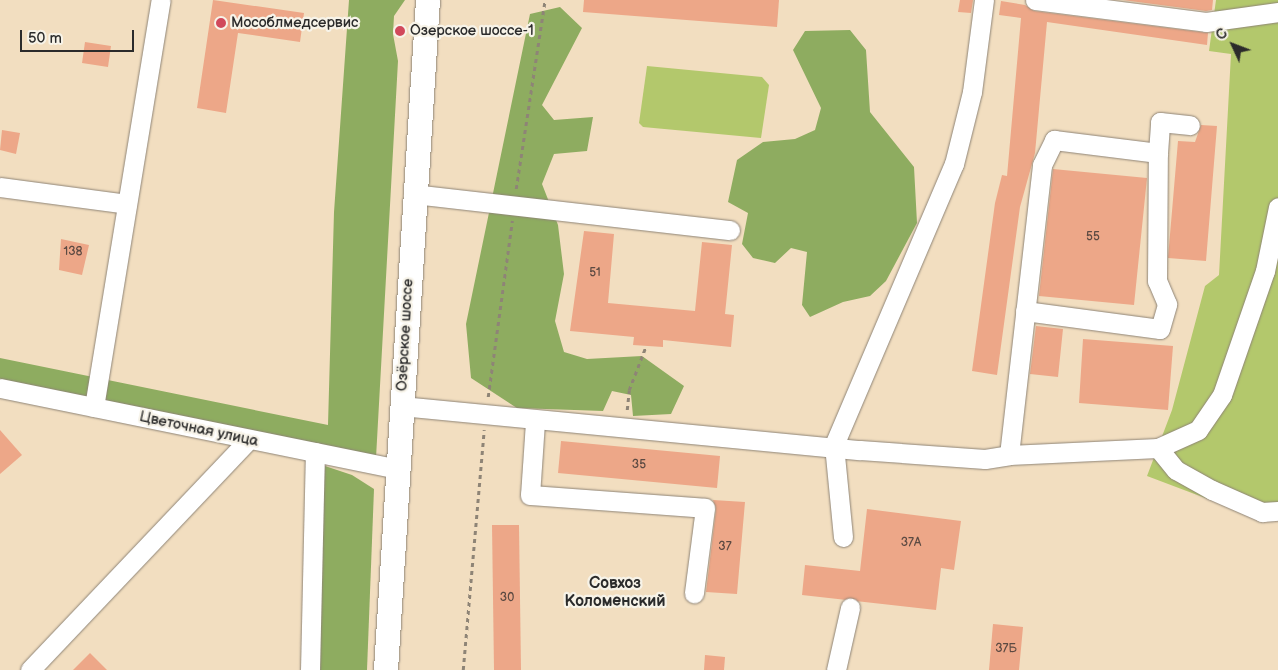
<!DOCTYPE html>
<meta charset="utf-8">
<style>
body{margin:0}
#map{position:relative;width:1278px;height:670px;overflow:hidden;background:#f2dec0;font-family:"Balsamiq Sans",sans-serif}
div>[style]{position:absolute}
.green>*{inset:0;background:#b3c86c}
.forest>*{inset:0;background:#8eac60}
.building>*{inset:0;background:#eda788}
.path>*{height:2.5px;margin-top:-1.25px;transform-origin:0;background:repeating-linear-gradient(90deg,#8e8476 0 4px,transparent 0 8px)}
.roads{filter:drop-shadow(0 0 1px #8e8476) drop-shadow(0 0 1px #8e8476)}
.minor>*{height:19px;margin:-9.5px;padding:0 9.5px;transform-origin:9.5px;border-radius:9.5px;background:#fff}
.major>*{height:24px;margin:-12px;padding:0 12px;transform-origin:12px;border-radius:12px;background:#fff}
.dots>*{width:14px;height:14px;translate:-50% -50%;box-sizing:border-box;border:2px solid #f7f3e8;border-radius:50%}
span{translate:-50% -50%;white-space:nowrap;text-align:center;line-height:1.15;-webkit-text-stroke:4.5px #f7f3e8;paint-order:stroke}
.number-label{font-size:12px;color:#5c4a42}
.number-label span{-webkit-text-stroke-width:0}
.poi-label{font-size:15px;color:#2b2b2b}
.left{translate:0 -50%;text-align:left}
.street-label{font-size:15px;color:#2b2b2b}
.neighbourhood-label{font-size:16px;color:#2b2b2b;font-weight:700}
.north{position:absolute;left:1208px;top:20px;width:50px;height:50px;-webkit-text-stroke:4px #f7f3e8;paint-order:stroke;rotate:313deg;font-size:14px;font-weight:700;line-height:20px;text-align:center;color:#2b2b2b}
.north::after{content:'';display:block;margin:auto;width:18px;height:22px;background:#2b2b2b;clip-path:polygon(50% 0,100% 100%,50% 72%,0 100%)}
.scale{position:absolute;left:20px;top:30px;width:114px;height:22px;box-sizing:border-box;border:2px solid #2b2b2b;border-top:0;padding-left:6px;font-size:15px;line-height:18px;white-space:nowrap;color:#2b2b2b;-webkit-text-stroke:4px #f7f3e8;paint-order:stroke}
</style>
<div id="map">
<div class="green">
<div style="clip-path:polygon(1216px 0,1278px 0,1278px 519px,1266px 521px,1147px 476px,1172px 410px,1205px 286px,1219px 275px,1231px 54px,1209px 51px)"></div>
<div style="clip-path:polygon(647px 66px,762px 77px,769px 85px,761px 138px,643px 127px,639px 123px)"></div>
</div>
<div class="forest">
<div style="clip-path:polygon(349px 0,405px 0,394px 16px,393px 34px,398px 61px,376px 458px,0 384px,0 358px,328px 425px,334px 212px)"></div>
<div style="clip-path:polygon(560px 7px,582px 28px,542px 105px,554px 120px,593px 117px,587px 151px,554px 154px,542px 184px,558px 225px,564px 274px,555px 321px,564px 352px,587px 359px,642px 356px,684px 386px,671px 414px,633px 416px,631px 395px,612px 391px,603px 411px,517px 408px,471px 378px,466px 324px,530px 14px)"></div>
<div style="clip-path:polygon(850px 30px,866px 50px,870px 112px,914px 167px,917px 223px,886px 281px,870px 296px,843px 302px,810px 317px,802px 305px,807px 252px,791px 248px,775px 263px,753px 258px,742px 244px,748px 213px,728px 202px,737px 160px,763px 142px,795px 139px,815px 130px,821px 108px,793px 50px,805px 31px)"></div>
<div style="clip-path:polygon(325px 466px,352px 475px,374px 489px,367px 670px,319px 670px,319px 530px)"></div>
</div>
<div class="building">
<div style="clip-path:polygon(213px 0,304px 13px,300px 42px,238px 33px,226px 113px,197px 108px)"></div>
<div style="clip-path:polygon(584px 0,779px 0,777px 27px,583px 12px)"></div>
<div style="clip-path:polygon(960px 0,973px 0,971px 13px,958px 12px)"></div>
<div style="clip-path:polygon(1123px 0,1213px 0,1212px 10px,1206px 11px)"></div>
<div style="clip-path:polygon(1001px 1px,1025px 5px,1034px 11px,1208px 33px,1207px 45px,1047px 22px,1035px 153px,1020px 207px,997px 375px,972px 371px,995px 203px,1002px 175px,1007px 176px,1021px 18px,999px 15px)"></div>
<div style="clip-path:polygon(85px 42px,111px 46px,108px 67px,82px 63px)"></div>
<div style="clip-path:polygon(1201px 125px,1217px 126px,1206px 261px,1168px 258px,1178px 141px,1195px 142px)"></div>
<div style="clip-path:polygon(2px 130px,20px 133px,16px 154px,0 150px)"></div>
<div style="clip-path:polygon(1053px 169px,1147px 178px,1134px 305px,1039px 296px)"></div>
<div style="clip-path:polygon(584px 231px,614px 234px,608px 303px,695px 311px,702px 242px,732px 245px,725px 314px,734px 315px,731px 347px,663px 340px,663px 347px,633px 345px,634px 337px,570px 331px)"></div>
<div style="clip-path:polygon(61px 239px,89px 245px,82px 275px,59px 270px)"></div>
<div style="clip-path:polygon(1036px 326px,1063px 329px,1058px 377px,1030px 374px)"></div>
<div style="clip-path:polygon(1083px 339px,1173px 346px,1168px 410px,1079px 403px)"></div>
<div style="clip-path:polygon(0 430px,22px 455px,0 474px)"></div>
<div style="clip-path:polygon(561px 441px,720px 456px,717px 488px,558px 473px)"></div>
<div style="clip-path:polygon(713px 500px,745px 502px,737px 594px,706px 592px,716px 509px)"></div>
<div style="clip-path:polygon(867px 509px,961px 521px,954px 570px,941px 568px,936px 610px,802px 595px,805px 565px,860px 571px)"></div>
<div style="clip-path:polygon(492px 525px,519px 525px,521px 670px,494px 670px)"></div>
<div style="clip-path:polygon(993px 624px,1023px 627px,1019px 670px,989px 670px)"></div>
<div style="clip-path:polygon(90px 653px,107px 670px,73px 670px)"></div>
<div style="clip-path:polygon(705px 655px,725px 657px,724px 670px,704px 670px)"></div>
</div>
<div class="path">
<div style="left:516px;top:189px;width:191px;rotate:-81.3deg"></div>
<div style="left:488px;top:397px;width:178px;rotate:-82.2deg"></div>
<div style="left:627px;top:410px;width:20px;rotate:-84deg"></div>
<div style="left:629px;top:390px;width:47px;rotate:-68.9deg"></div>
<div style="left:463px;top:670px;width:241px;rotate:-85deg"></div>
</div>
<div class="roads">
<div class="minor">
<div style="left:1035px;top:0;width:172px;rotate:7.3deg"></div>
<div style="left:1206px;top:22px;width:73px;rotate:-7.9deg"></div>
<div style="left:0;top:187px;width:128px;rotate:7.6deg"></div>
<div style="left:413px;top:194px;width:319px;rotate:6.5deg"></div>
<div style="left:1025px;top:311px;width:136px;rotate:7.6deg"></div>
<div style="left:1160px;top:329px;width:26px;rotate:-74deg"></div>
<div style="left:1167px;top:304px;width:25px;rotate:-113deg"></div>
<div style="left:1157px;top:281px;width:128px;rotate:-89.6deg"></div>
<div style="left:0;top:388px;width:405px;rotate:11.5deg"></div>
<div style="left:401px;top:406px;width:461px;rotate:5.5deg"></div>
<div style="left:860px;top:450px;width:125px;rotate:4.1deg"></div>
<div style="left:985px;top:459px;width:24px;rotate:-9deg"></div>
<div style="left:1009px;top:455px;width:292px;rotate:-83.5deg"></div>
<div style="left:1042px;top:165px;width:28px;rotate:-64deg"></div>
<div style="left:1054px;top:140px;width:105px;rotate:7.1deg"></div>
<div style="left:1158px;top:153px;width:31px;rotate:-86deg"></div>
<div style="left:1160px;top:122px;width:30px;rotate:6deg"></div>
<div style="left:94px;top:407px;width:412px;rotate:-80.7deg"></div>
<div style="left:535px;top:422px;width:73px;rotate:93.9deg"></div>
<div style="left:530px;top:495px;width:175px;rotate:4.2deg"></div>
<div style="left:705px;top:508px;width:86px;rotate:97.4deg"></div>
<div style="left:1158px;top:448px;width:28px;rotate:51deg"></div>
<div style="left:1176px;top:470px;width:41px;rotate:29.1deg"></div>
<div style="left:1212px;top:490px;width:55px;rotate:23.7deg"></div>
<div style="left:1262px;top:512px;width:16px;rotate:-4deg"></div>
<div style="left:1009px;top:455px;width:149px;rotate:-2.7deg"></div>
<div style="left:1158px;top:448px;width:44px;rotate:-24.2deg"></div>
<div style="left:1198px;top:430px;width:42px;rotate:-55.6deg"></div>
<div style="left:1222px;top:395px;width:131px;rotate:-70.9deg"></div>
<div style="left:1265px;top:271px;width:65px;rotate:-78.5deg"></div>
<div style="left:843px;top:537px;width:92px;rotate:-95.6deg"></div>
<div style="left:834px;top:445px;width:306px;rotate:-66.9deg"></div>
<div style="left:954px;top:164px;width:74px;rotate:-76deg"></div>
<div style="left:972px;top:92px;width:93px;rotate:-82.6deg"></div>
<div style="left:30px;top:670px;width:318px;rotate:-46.5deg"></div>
<div style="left:310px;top:670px;width:218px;rotate:-88.7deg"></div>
<div style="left:836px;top:670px;width:64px;rotate:-77.3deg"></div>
</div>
<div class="major">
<div style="left:386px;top:670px;width:671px;rotate:-86.41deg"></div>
</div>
</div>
<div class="dots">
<div style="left:221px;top:23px;background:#d1495b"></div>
<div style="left:400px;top:31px;background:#d1495b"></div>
</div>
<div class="number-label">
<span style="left:1093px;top:237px">55</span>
<span style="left:73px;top:252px">138</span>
<span style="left:595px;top:273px">51</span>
<span style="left:639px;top:465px">35</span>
<span style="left:911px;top:543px">37А</span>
<span style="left:725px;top:547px">37</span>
<span style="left:507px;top:598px">30</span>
<span style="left:1006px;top:649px">37Б</span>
</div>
<div class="poi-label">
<span class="left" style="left:231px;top:23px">Мособлмедсервис</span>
<span class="left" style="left:410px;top:31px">Озерское шоссе-1</span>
</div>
<div class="street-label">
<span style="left:405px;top:335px;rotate:-87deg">Озёрское шоссе</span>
<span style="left:199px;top:429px;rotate:12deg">Цветочная улица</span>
</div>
<div class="neighbourhood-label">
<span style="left:615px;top:593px">Совхоз<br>Коломенский</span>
</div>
<div class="north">С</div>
<div class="scale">50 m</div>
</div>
